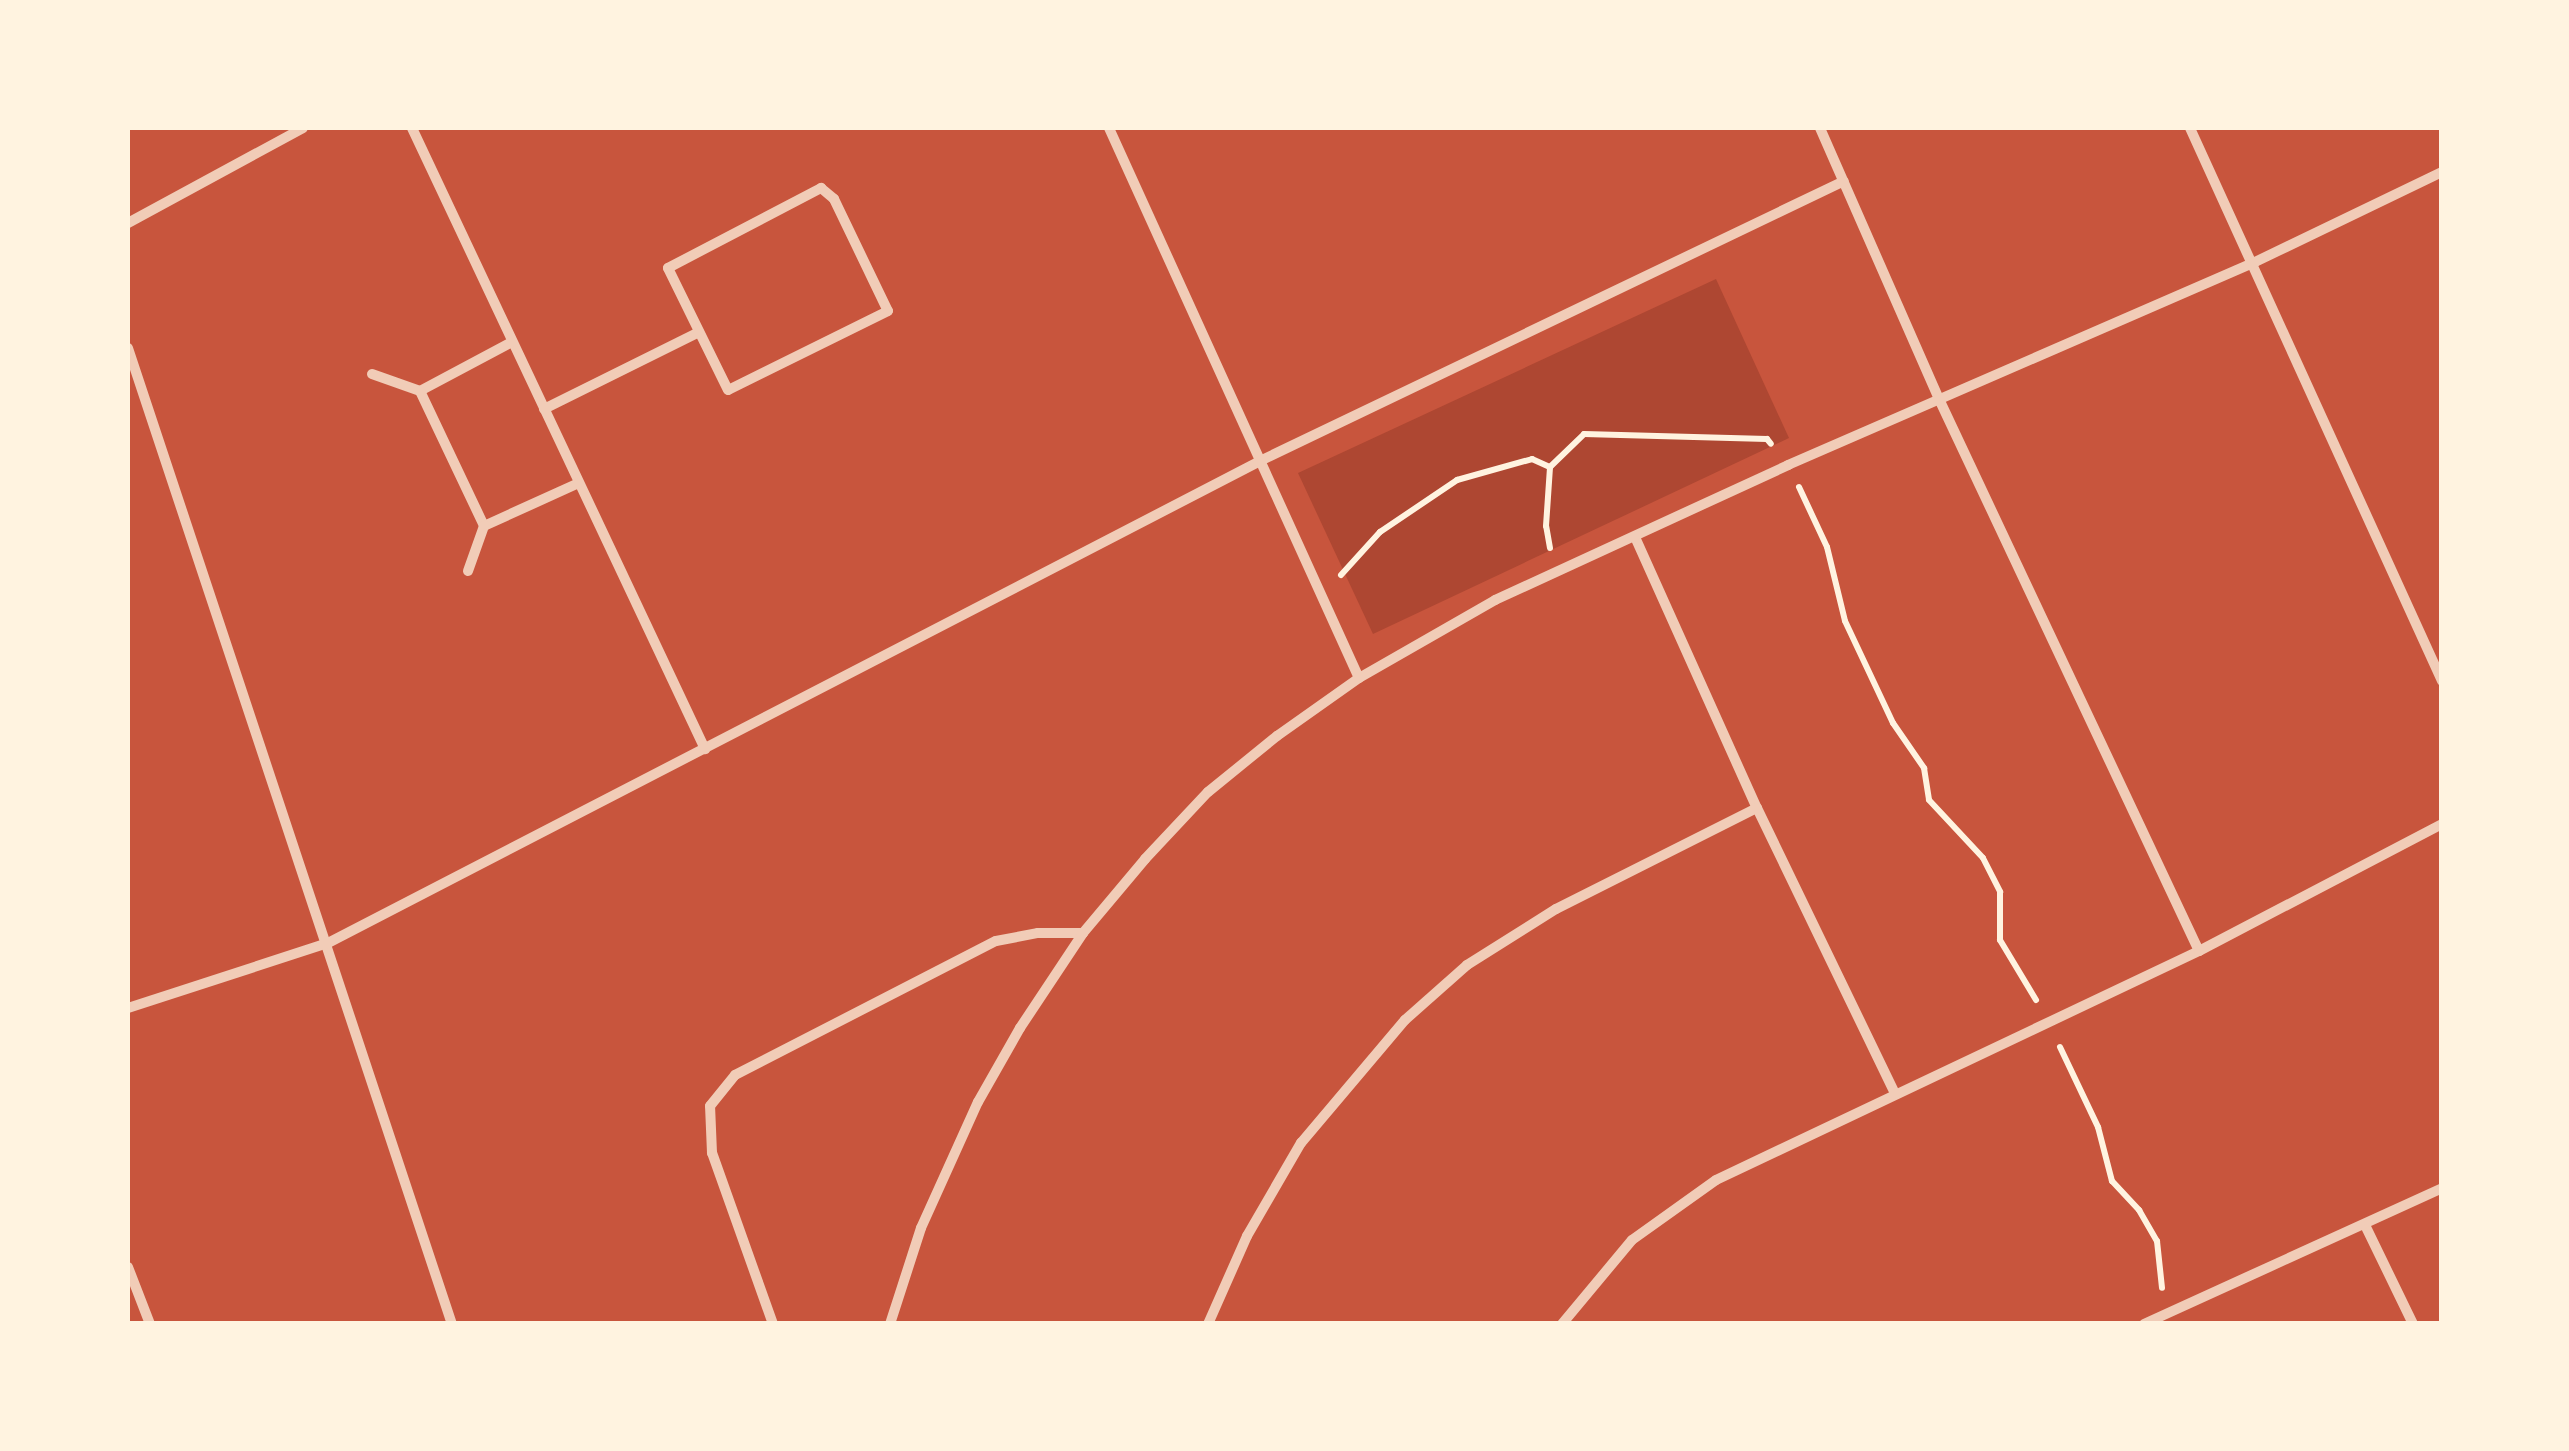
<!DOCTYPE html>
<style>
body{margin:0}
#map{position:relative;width:2569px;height:1451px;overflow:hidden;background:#c8553d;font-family:"Noto Serif",serif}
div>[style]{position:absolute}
.green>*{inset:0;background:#ae4732}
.path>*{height:6px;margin:-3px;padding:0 3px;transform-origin:3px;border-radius:3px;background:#fff3e0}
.minor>*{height:10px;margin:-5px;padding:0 5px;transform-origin:5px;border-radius:5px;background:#f1ccb7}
span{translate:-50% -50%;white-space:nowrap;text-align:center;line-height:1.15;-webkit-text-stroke:8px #fff3e0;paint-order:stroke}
.frame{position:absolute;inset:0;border:130px solid #fff3e0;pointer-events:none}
</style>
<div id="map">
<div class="green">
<div style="clip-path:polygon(1716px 279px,1789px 438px,1373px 634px,1298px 473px)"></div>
</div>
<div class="path">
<div style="left:1799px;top:487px;width:66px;rotate:65deg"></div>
<div style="left:1827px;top:547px;width:76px;rotate:76.3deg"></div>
<div style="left:1845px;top:621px;width:113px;rotate:64.8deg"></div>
<div style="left:1893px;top:723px;width:55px;rotate:55.4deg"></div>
<div style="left:1924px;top:768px;width:32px;rotate:81deg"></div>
<div style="left:1929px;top:800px;width:79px;rotate:47deg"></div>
<div style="left:1983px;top:858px;width:38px;rotate:63deg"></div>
<div style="left:2000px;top:892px;width:48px;rotate:90deg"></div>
<div style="left:2000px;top:940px;width:70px;rotate:59deg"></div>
<div style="left:1550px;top:548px;width:22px;rotate:-100deg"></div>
<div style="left:1546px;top:526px;width:59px;rotate:-86.1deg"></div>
<div style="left:1550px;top:467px;width:47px;rotate:-44.1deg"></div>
<div style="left:1584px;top:434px;width:183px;rotate:1.6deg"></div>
<div style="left:1767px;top:439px;width:6px;rotate:51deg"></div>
<div style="left:1341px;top:575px;width:58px;rotate:-47.8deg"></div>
<div style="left:1380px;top:532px;width:93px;rotate:-34deg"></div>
<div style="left:1457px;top:480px;width:78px;rotate:-15.6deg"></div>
<div style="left:1532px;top:459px;width:20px;rotate:24deg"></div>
<div style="left:2060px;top:1047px;width:89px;rotate:64.6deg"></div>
<div style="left:2098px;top:1127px;width:56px;rotate:75.5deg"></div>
<div style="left:2112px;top:1181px;width:40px;rotate:47deg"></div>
<div style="left:2139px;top:1210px;width:36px;rotate:60deg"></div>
<div style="left:2157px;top:1241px;width:47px;rotate:83.9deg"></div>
</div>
<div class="minor">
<div style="left:412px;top:128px;width:687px;rotate:64.74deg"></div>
<div style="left:1109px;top:128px;width:604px;rotate:65.56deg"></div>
<div style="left:1820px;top:128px;width:296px;rotate:66.3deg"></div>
<div style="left:1939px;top:399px;width:610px;rotate:64.78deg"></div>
<div style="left:2190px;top:128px;width:608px;rotate:65.5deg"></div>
<div style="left:821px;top:188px;width:17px;rotate:40deg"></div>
<div style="left:834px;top:199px;width:124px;rotate:64.3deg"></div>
<div style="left:888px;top:311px;width:178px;rotate:153.7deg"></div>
<div style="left:728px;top:390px;width:136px;rotate:-116.2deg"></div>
<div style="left:668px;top:268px;width:173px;rotate:-27.6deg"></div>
<div style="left:128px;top:223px;width:199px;rotate:-28.5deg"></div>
<div style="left:512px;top:342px;width:104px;rotate:152deg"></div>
<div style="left:420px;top:391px;width:149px;rotate:64.6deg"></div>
<div style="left:484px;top:526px;width:104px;rotate:-24.4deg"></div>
<div style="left:128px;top:348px;width:1028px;rotate:71.64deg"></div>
<div style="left:372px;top:374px;width:51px;rotate:19.5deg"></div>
<div style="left:544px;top:409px;width:171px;rotate:-26.4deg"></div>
<div style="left:1635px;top:537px;width:297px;rotate:65.8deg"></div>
<div style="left:1757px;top:808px;width:315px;rotate:64.2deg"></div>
<div style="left:468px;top:571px;width:48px;rotate:-70.4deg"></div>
<div style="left:128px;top:1008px;width:210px;rotate:-18deg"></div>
<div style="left:328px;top:943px;width:1051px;rotate:-27.34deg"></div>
<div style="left:1262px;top:460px;width:645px;rotate:-25.61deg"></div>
<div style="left:2365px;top:1225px;width:110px;rotate:64.1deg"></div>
<div style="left:128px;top:1267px;width:61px;rotate:68.9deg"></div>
<div style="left:773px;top:1324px;width:182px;rotate:-109.6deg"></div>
<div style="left:712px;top:1153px;width:47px;rotate:-92.4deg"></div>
<div style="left:710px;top:1106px;width:40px;rotate:-51deg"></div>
<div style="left:735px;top:1075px;width:293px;rotate:-27.2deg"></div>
<div style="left:996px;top:941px;width:43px;rotate:-10.8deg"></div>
<div style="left:1038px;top:933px;width:45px"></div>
<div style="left:890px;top:1324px;width:101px;rotate:-72.1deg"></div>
<div style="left:921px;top:1228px;width:138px;rotate:-65.7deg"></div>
<div style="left:978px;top:1102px;width:85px;rotate:-60.4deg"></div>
<div style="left:1020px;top:1028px;width:114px;rotate:-56.4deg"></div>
<div style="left:1083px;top:933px;width:97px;rotate:-50deg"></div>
<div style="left:1145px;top:859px;width:92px;rotate:-46.8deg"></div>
<div style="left:1208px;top:792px;width:89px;rotate:-39.1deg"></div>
<div style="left:1277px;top:736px;width:100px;rotate:-35.3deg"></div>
<div style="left:1359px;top:678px;width:157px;rotate:-29.8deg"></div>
<div style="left:1495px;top:600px;width:323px;rotate:-24.7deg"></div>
<div style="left:1788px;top:465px;width:509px;rotate:-23.49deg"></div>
<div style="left:2255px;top:262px;width:208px;rotate:-25.7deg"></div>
<div style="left:1208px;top:1324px;width:96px;rotate:-66.1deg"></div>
<div style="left:1247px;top:1236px;width:108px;rotate:-59.9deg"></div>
<div style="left:1301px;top:1143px;width:161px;rotate:-49.8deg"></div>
<div style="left:1405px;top:1020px;width:83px;rotate:-41.6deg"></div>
<div style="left:1467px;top:965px;width:105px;rotate:-32.2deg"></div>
<div style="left:1556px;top:909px;width:225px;rotate:-26.7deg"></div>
<div style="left:1562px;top:1324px;width:109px;rotate:-50.2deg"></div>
<div style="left:1632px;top:1240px;width:103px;rotate:-35.5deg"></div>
<div style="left:1716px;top:1180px;width:535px;rotate:-25.37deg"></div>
<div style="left:2199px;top:951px;width:274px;rotate:-27.6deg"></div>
<div style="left:2144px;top:1324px;width:328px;rotate:-24.5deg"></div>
</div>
<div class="frame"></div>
</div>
